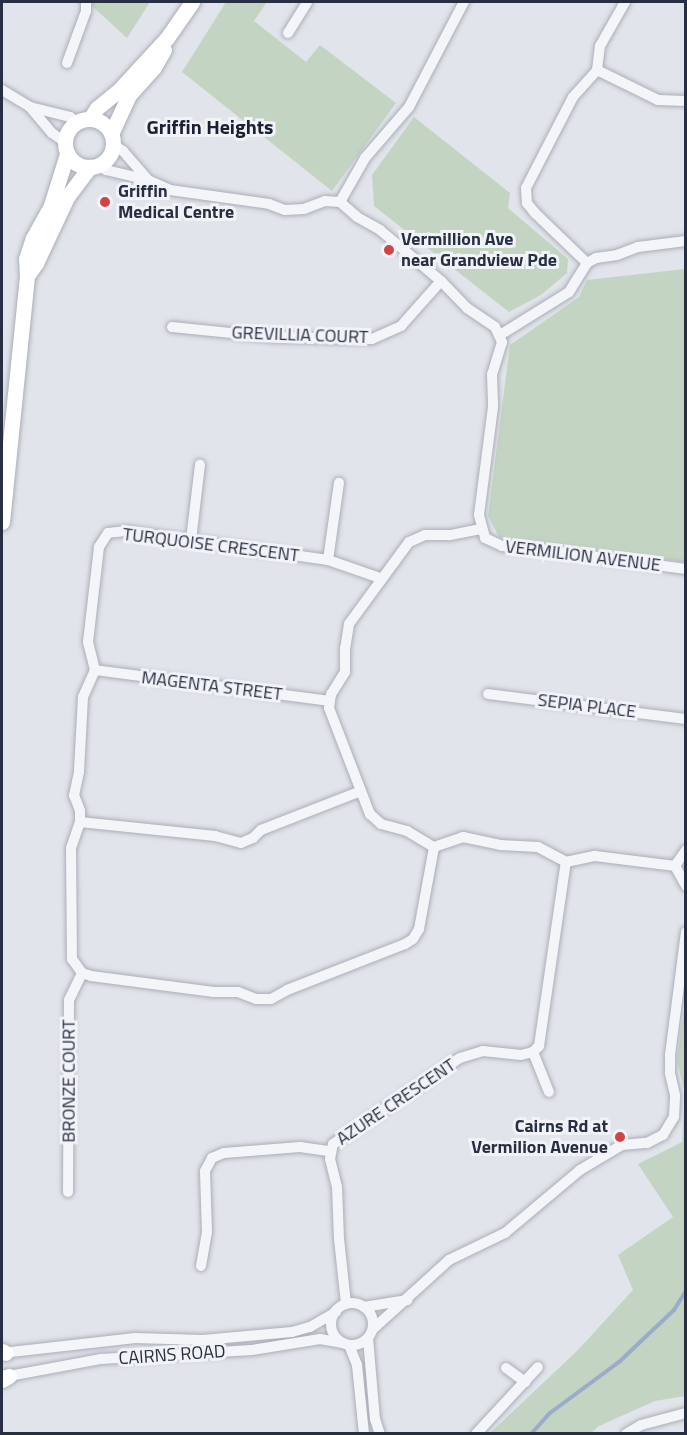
<!DOCTYPE html>
<style>
body{margin:0}
#map{position:relative;width:687px;height:1435px;overflow:hidden;background:#e1e4ea;font-family:"Titillium Web",sans-serif}
div>[style]{position:absolute}
.green>*{inset:0;background:#c4d4c2}
.stream>*{height:4px;margin:-2px;padding:0 2px;transform-origin:2px;border-radius:2px;background:#9baccb}
.roads{filter:drop-shadow(0 0 2px #aaaeb8) drop-shadow(0 0 2px #aaaeb8)}
.street>*{height:10px;margin:-5px;padding:0 5px;transform-origin:5px;border-radius:5px;background:#f4f5f8}
.street>.ring{margin:-5px;padding:0;box-sizing:content-box;background:none;border:10px solid #f4f5f8;border-radius:50%}
.secondary>*{height:15px;margin:-7.5px;padding:0 7.5px;transform-origin:7.5px;border-radius:7.5px;background:#fff}
.secondary>.ring{margin:-7.5px;padding:0;box-sizing:content-box;background:none;border:15px solid #fff;border-radius:50%}
.dots>*{width:16px;height:16px;translate:-50% -50%;box-sizing:border-box;border:3px solid #f1f3f8;border-radius:50%}
span{translate:-50% -50%;white-space:nowrap;text-align:center;line-height:1.15;-webkit-text-stroke:6px #f1f3f8;paint-order:stroke}
.poi-label{font-size:18px;color:#292f43;font-weight:700}
.left{translate:0 -50%;text-align:left}
.right{translate:-100% -50%;text-align:right}
.street-label{font-size:18px;color:#292f43}
.neighbourhood-label{font-size:20px;color:#1b2033;font-weight:700}
.frame{position:absolute;inset:0;border:3px solid #292f43;pointer-events:none}
</style>
<div id="map">
<div class="green">
<div style="clip-path:polygon(94px 2px,150px 2px,127px 38px,91px 5px)"></div>
<div style="clip-path:polygon(226px 2px,267px 2px,254px 21px,306px 62px,320px 45px,396px 103px,332px 191px,182px 72px)"></div>
<div style="clip-path:polygon(414px 117px,510px 193px,508px 208px,568px 259px,567px 273px,541px 295px,509px 312px,374px 206px,372px 175px)"></div>
<div style="clip-path:polygon(685px 269px,685px 562px,499px 537px,488px 516px,510px 345px,579px 297px,587px 280px)"></div>
<div style="clip-path:polygon(685px 1003px,685px 1396px,655px 1401px,599px 1426px,591px 1433px,490px 1433px,578px 1350px,633px 1290px,618px 1255px,673px 1217px,638px 1164px,682px 1142px,685px 1094px,677px 1060px)"></div>
</div>
<div class="stream">
<div style="left:531px;top:1434px;width:28px;rotate:-48deg"></div>
<div style="left:550px;top:1413px;width:86px;rotate:-36.5deg"></div>
<div style="left:619px;top:1362px;width:76px;rotate:-43.4deg"></div>
<div style="left:674px;top:1310px;width:22px;rotate:-58deg"></div>
</div>
<div class="roads">
<div class="street">
<div style="left:288px;top:33px;width:36px;rotate:-58deg"></div>
<div style="left:67px;top:63px;width:55px;rotate:-69.9deg"></div>
<div style="left:86px;top:11px;width:9px;rotate:-90deg"></div>
<div style="left:597px;top:70px;width:68px;rotate:26.2deg"></div>
<div style="left:658px;top:100px;width:28px;rotate:2deg"></div>
<div style="left:2px;top:90px;width:33px;rotate:31deg"></div>
<div style="left:30px;top:107px;width:41px;rotate:14deg"></div>
<div style="left:70px;top:117px;width:9px;rotate:36deg"></div>
<div style="left:30px;top:107px;width:34px;rotate:50deg"></div>
<div style="left:52px;top:133px;width:16px;rotate:35deg"></div>
<div style="left:112px;top:144px;width:13px;rotate:32deg"></div>
<div style="left:123px;top:151px;width:38px;rotate:49deg"></div>
<div style="left:148px;top:180px;width:24px;rotate:24deg"></div>
<div style="left:170px;top:190px;width:100px;rotate:8deg"></div>
<div style="left:269px;top:204px;width:17px;rotate:21deg"></div>
<div style="left:285px;top:210px;width:19px;rotate:-3deg"></div>
<div style="left:304px;top:209px;width:22px;rotate:-21deg"></div>
<div style="left:325px;top:201px;width:15px;rotate:4deg"></div>
<div style="left:340px;top:202px;width:23px;rotate:41deg"></div>
<div style="left:357px;top:217px;width:26px;rotate:29deg"></div>
<div style="left:380px;top:230px;width:80px;rotate:39.9deg"></div>
<div style="left:441px;top:281px;width:37px;rotate:46deg"></div>
<div style="left:467px;top:308px;width:34px;rotate:34deg"></div>
<div style="left:495px;top:327px;width:17px;rotate:65deg"></div>
<div style="left:502px;top:342px;width:34px;rotate:107deg"></div>
<div style="left:492px;top:374px;width:33px;rotate:88deg"></div>
<div style="left:493px;top:407px;width:109px;rotate:97.4deg"></div>
<div style="left:479px;top:515px;width:24px;rotate:75deg"></div>
<div style="left:485px;top:538px;width:19px;rotate:25deg"></div>
<div style="left:502px;top:546px;width:36px;rotate:5deg"></div>
<div style="left:538px;top:549px;width:149px;rotate:7.7deg"></div>
<div style="left:99px;top:165px;width:9px;rotate:36deg"></div>
<div style="left:106px;top:170px;width:43px;rotate:13.4deg"></div>
<div style="left:340px;top:202px;width:51px;rotate:-60.4deg"></div>
<div style="left:365px;top:158px;width:67px;rotate:-49.2deg"></div>
<div style="left:409px;top:107px;width:119px;rotate:-62.4deg"></div>
<div style="left:587px;top:263px;width:72px;rotate:-136.1deg"></div>
<div style="left:535px;top:213px;width:13px;rotate:-129deg"></div>
<div style="left:527px;top:203px;width:15px;rotate:-94deg"></div>
<div style="left:526px;top:188px;width:102px;rotate:-62.7deg"></div>
<div style="left:573px;top:97px;width:36px;rotate:-48deg"></div>
<div style="left:597px;top:70px;width:24px;rotate:-83deg"></div>
<div style="left:600px;top:46px;width:51px;rotate:-60.4deg"></div>
<div style="left:172px;top:327px;width:100px;rotate:5.8deg"></div>
<div style="left:271px;top:337px;width:101px;rotate:1.1deg"></div>
<div style="left:372px;top:339px;width:32px;rotate:-24deg"></div>
<div style="left:401px;top:326px;width:60px;rotate:-48.4deg"></div>
<div style="left:500px;top:335px;width:81px;rotate:-31.9deg"></div>
<div style="left:569px;top:292px;width:34px;rotate:-58deg"></div>
<div style="left:587px;top:263px;width:10px;rotate:-29deg"></div>
<div style="left:596px;top:258px;width:21px;rotate:-8deg"></div>
<div style="left:617px;top:255px;width:22px;rotate:-21deg"></div>
<div style="left:638px;top:247px;width:48px;rotate:-7.1deg"></div>
<div style="left:481px;top:529px;width:33px;rotate:169deg"></div>
<div style="left:449px;top:535px;width:24px;rotate:180deg"></div>
<div style="left:425px;top:535px;width:17px;rotate:156deg"></div>
<div style="left:409px;top:542px;width:102px;rotate:126.2deg"></div>
<div style="left:349px;top:624px;width:24px;rotate:99deg"></div>
<div style="left:345px;top:648px;width:24px;rotate:90deg"></div>
<div style="left:345px;top:672px;width:26px;rotate:122deg"></div>
<div style="left:331px;top:694px;width:14px;rotate:98deg"></div>
<div style="left:329px;top:708px;width:114px;rotate:68.9deg"></div>
<div style="left:370px;top:814px;width:15px;rotate:42deg"></div>
<div style="left:381px;top:824px;width:27px;rotate:15deg"></div>
<div style="left:407px;top:831px;width:31px;rotate:31deg"></div>
<div style="left:434px;top:847px;width:31px;rotate:-19deg"></div>
<div style="left:463px;top:837px;width:38px;rotate:12deg"></div>
<div style="left:500px;top:845px;width:38px;rotate:3deg"></div>
<div style="left:538px;top:847px;width:32px;rotate:28deg"></div>
<div style="left:566px;top:862px;width:30px;rotate:-12deg"></div>
<div style="left:595px;top:856px;width:81px;rotate:7.1deg"></div>
<div style="left:191px;top:540px;width:76px;rotate:-83.2deg"></div>
<div style="left:328px;top:560px;width:78px;rotate:-81.9deg"></div>
<div style="left:380px;top:578px;width:55px;rotate:-160.9deg"></div>
<div style="left:328px;top:560px;width:204px;rotate:-171.8deg"></div>
<div style="left:126px;top:531px;width:18px;rotate:174deg"></div>
<div style="left:108px;top:533px;width:17px;rotate:123deg"></div>
<div style="left:99px;top:547px;width:96px;rotate:96.6deg"></div>
<div style="left:88px;top:642px;width:29px;rotate:76deg"></div>
<div style="left:95px;top:670px;width:30px;rotate:114deg"></div>
<div style="left:83px;top:697px;width:75px;rotate:93.1deg"></div>
<div style="left:79px;top:772px;width:24px;rotate:102deg"></div>
<div style="left:74px;top:795px;width:17px;rotate:69deg"></div>
<div style="left:80px;top:811px;width:11px;rotate:90deg"></div>
<div style="left:80px;top:822px;width:28px;rotate:109deg"></div>
<div style="left:71px;top:848px;width:111px;rotate:89.5deg"></div>
<div style="left:72px;top:959px;width:17px;rotate:54deg"></div>
<div style="left:82px;top:973px;width:9px;rotate:18deg"></div>
<div style="left:91px;top:976px;width:124px;rotate:7.4deg"></div>
<div style="left:214px;top:992px;width:24px"></div>
<div style="left:238px;top:992px;width:19px;rotate:21deg"></div>
<div style="left:256px;top:999px;width:15px"></div>
<div style="left:271px;top:999px;width:18px;rotate:-29deg"></div>
<div style="left:287px;top:990px;width:127px;rotate:-21.3deg"></div>
<div style="left:405px;top:944px;width:9px;rotate:-32deg"></div>
<div style="left:413px;top:939px;width:12px;rotate:-59deg"></div>
<div style="left:419px;top:929px;width:83px;rotate:-79.6deg"></div>
<div style="left:95px;top:670px;width:236px;rotate:7.5deg"></div>
<div style="left:488px;top:694px;width:200px;rotate:7.2deg"></div>
<div style="left:80px;top:822px;width:136px;rotate:5.9deg"></div>
<div style="left:215px;top:836px;width:27px;rotate:15deg"></div>
<div style="left:241px;top:843px;width:13px;rotate:-23deg"></div>
<div style="left:253px;top:838px;width:11px;rotate:-45deg"></div>
<div style="left:261px;top:830px;width:107px;rotate:-21.3deg"></div>
<div style="left:686px;top:850px;width:19px;rotate:125deg"></div>
<div style="left:675px;top:866px;width:23px;rotate:61deg"></div>
<div style="left:533px;top:1052px;width:43px;rotate:68.2deg"></div>
<div style="left:68px;top:1192px;width:192px;rotate:-89.7deg"></div>
<div style="left:69px;top:1000px;width:30px;rotate:-64deg"></div>
<div style="left:201px;top:1266px;width:35px;rotate:-80deg"></div>
<div style="left:207px;top:1232px;width:61px;rotate:-91.9deg"></div>
<div style="left:205px;top:1171px;width:15px;rotate:-62deg"></div>
<div style="left:212px;top:1158px;width:13px;rotate:-23deg"></div>
<div style="left:224px;top:1153px;width:76px;rotate:-4.5deg"></div>
<div style="left:300px;top:1147px;width:30px;rotate:8deg"></div>
<div class="ring" style="left:331px;top:1303px;width:32px;height:32px"></div>
<div style="left:346px;top:1304px;width:65px;rotate:-96.1deg"></div>
<div style="left:339px;top:1239px;width:52px;rotate:-92.2deg"></div>
<div style="left:337px;top:1187px;width:29px;rotate:-104deg"></div>
<div style="left:330px;top:1159px;width:15px;rotate:-79deg"></div>
<div style="left:333px;top:1144px;width:153px;rotate:-34.1deg"></div>
<div style="left:460px;top:1058px;width:24px;rotate:-17deg"></div>
<div style="left:483px;top:1051px;width:38px;rotate:6deg"></div>
<div style="left:521px;top:1055px;width:12px;rotate:-14deg"></div>
<div style="left:533px;top:1052px;width:8px;rotate:-45deg"></div>
<div style="left:539px;top:1046px;width:186px;rotate:-81.7deg"></div>
<div style="left:364px;top:1307px;width:44px;rotate:-9.2deg"></div>
<div style="left:373px;top:1329px;width:103px;rotate:-42.2deg"></div>
<div style="left:449px;top:1260px;width:62px;rotate:-25.7deg"></div>
<div style="left:505px;top:1233px;width:98px;rotate:-40deg"></div>
<div style="left:580px;top:1170px;width:49px;rotate:-30.8deg"></div>
<div style="left:622px;top:1145px;width:25px;rotate:-5deg"></div>
<div style="left:647px;top:1143px;width:18px;rotate:-27deg"></div>
<div style="left:663px;top:1135px;width:21px;rotate:-59deg"></div>
<div style="left:674px;top:1117px;width:22px;rotate:-87deg"></div>
<div style="left:675px;top:1095px;width:23px;rotate:-103deg"></div>
<div style="left:670px;top:1073px;width:18px;rotate:-90deg"></div>
<div style="left:670px;top:1055px;width:124px;rotate:-82.6deg"></div>
<div style="left:368px;top:1338px;width:81px;rotate:85.1deg"></div>
<div style="left:375px;top:1419px;width:16px;rotate:72deg"></div>
<div style="left:349px;top:1345px;width:22px;rotate:68deg"></div>
<div style="left:357px;top:1365px;width:69px;rotate:84.2deg"></div>
<div style="left:2px;top:1353px;width:134px;rotate:-6.4deg"></div>
<div style="left:135px;top:1338px;width:68px;rotate:1.7deg"></div>
<div style="left:203px;top:1340px;width:89px;rotate:-5.1deg"></div>
<div style="left:292px;top:1332px;width:19px;rotate:-16deg"></div>
<div style="left:310px;top:1327px;width:30px;rotate:-30deg"></div>
<div style="left:506px;top:1368px;width:24px;rotate:36deg"></div>
<div style="left:2px;top:1375px;width:7px;rotate:8deg"></div>
<div style="left:9px;top:1376px;width:94px;rotate:-10.5deg"></div>
<div style="left:101px;top:1359px;width:151px;rotate:-3.4deg"></div>
<div style="left:252px;top:1350px;width:69px;rotate:-9.2deg"></div>
<div style="left:320px;top:1339px;width:23px;rotate:10deg"></div>
<div style="left:476px;top:1434px;width:91px;rotate:-47.2deg"></div>
<div style="left:626px;top:1434px;width:17px;rotate:-31deg"></div>
<div style="left:641px;top:1425px;width:47px;rotate:-14.9deg"></div>
</div>
<div class="secondary">
<div style="left:90px;top:119px;width:13px;rotate:-58deg"></div>
<div style="left:97px;top:108px;width:28px;rotate:-39deg"></div>
<div style="left:119px;top:90px;width:71px;rotate:-47.3deg"></div>
<div style="left:167px;top:38px;width:44px;rotate:-55.2deg"></div>
<div class="ring" style="left:65px;top:119px;width:33px;height:33px"></div>
<div style="left:111px;top:134px;width:43px;rotate:-65.2deg"></div>
<div style="left:129px;top:95px;width:38px;rotate:-48deg"></div>
<div style="left:154px;top:67px;width:20px;rotate:-60deg"></div>
<div style="left:27px;top:276px;width:16px;rotate:-55deg"></div>
<div style="left:36px;top:263px;width:73px;rotate:-64.8deg"></div>
<div style="left:67px;top:197px;width:38px;rotate:-53deg"></div>
<div style="left:2px;top:522px;width:247px;rotate:-84.2deg"></div>
<div style="left:27px;top:276px;width:17px;rotate:-93deg"></div>
<div style="left:26px;top:259px;width:22px;rotate:-72deg"></div>
<div style="left:33px;top:238px;width:38px;rotate:-61deg"></div>
<div style="left:51px;top:205px;width:53px;rotate:-72.6deg"></div>
<div style="left:2px;top:1351px;width:4px;rotate:27deg"></div>
<div style="left:2px;top:1380px;width:8px;rotate:-30deg"></div>
</div>
</div>
<div class="dots">
<div style="left:105px;top:202px;background:#d24345"></div>
<div style="left:389px;top:250px;background:#d24345"></div>
<div style="left:620px;top:1137px;background:#d24345"></div>
</div>
<div class="poi-label">
<span class="left" style="left:118px;top:202px">Griffin<br>Medical Centre</span>
<span class="left" style="left:401px;top:250px">Vermillion Ave<br>near Grandview Pde</span>
<span class="right" style="left:608px;top:1137px">Cairns Rd at<br>Vermilion Avenue</span>
</div>
<div class="street-label">
<span style="left:300px;top:335px;rotate:2deg">GREVILLIA COURT</span>
<span style="left:211px;top:545px;rotate:7deg">TURQUOISE CRESCENT</span>
<span style="left:583px;top:556px;rotate:7deg">VERMILION AVENUE</span>
<span style="left:212px;top:686px;rotate:7deg">MAGENTA STREET</span>
<span style="left:587px;top:706px;rotate:7deg">SEPIA PLACE</span>
<span style="left:69px;top:1081px;rotate:-90deg">BRONZE COURT</span>
<span style="left:396px;top:1102px;rotate:-34deg">AZURE CRESCENT</span>
<span style="left:172px;top:1355px;rotate:-4deg">CAIRNS ROAD</span>
</div>
<div class="neighbourhood-label">
<span style="left:210px;top:126px">Griffin Heights</span>
</div>
<div class="frame"></div>
</div>
